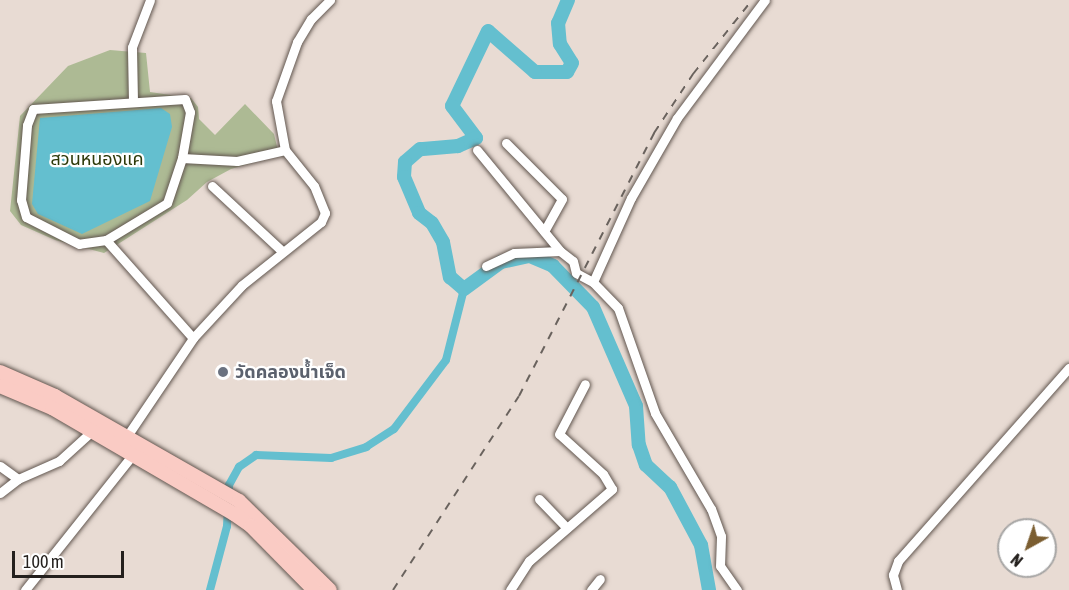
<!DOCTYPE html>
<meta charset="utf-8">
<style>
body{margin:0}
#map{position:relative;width:1069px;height:590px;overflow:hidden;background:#e8dbd3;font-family:"Asap Condensed","Noto Sans Thai",sans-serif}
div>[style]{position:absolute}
.green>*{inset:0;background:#adba94}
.water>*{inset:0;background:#64bfcf}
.canal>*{height:8px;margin:-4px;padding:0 4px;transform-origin:4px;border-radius:4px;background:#64bfcf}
.river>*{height:14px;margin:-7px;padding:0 7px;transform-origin:7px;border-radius:7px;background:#64bfcf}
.roads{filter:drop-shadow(0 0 2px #625750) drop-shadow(0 0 2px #625750)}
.minor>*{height:9px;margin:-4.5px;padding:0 4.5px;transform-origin:4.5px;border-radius:4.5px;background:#fff}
.primary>*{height:14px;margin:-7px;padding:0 7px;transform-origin:7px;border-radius:7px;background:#facbc4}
.rail>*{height:2px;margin-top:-1px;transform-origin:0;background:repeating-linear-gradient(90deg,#69625d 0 8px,transparent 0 16px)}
.dots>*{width:16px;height:16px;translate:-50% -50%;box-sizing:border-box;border:3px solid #fff;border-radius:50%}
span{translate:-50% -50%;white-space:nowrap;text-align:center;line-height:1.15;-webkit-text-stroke:4.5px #fff;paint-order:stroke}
.park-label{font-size:18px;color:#2e3a0a}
.worship-label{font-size:18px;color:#5b616d;font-weight:700}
.left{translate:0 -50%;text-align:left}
.north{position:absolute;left:997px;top:518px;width:60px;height:60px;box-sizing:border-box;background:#fff;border:2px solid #a7a6a5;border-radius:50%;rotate:220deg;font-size:16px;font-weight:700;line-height:24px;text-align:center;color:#24201d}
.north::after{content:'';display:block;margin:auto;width:21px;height:27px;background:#7b5e31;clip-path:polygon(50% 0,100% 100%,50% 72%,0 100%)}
.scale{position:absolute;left:12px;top:551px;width:112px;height:27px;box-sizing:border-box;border:3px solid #24201d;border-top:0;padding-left:8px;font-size:18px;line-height:21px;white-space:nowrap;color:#24201d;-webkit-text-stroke:4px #fff;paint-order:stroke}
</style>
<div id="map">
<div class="green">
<div style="clip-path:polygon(110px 50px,146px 53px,150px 92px,191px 98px,198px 107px,199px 119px,215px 135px,245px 104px,274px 134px,279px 155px,231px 169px,207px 182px,187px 200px,104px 253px,55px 240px,21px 225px,10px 211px,20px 116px,68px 66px)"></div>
</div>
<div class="water">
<div style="clip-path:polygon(161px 108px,170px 114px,172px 127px,150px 201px,82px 234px,38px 214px,32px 204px,40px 118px)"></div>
</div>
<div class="canal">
<div style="left:229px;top:496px;width:11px;rotate:-90deg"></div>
<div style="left:229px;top:485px;width:21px;rotate:-61deg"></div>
<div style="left:239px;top:467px;width:21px;rotate:-35deg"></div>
<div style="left:256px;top:455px;width:75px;rotate:2.3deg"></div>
<div style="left:331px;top:458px;width:37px;rotate:-17deg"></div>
<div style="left:366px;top:447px;width:33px;rotate:-33deg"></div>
<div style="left:394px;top:429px;width:86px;rotate:-53deg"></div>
<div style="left:446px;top:360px;width:73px;rotate:-75.8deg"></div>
<div style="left:210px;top:590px;width:66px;rotate:-75.1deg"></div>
<div style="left:227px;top:526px;width:18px;rotate:-87deg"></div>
</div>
<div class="river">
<div style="left:568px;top:0;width:25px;rotate:113deg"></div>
<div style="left:558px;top:23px;width:21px;rotate:85deg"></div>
<div style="left:560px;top:44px;width:22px;rotate:58deg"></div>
<div style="left:572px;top:63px;width:10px;rotate:119deg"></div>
<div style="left:567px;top:72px;width:32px;rotate:180deg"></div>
<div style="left:535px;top:72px;width:62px;rotate:-138.9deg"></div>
<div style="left:488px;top:31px;width:83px;rotate:115.6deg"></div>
<div style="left:452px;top:106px;width:40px;rotate:53deg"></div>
<div style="left:476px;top:138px;width:20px;rotate:156deg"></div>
<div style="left:458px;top:146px;width:38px;rotate:175deg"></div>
<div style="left:420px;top:149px;width:20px;rotate:139deg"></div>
<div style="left:405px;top:162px;width:15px;rotate:94deg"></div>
<div style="left:404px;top:177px;width:39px;rotate:67deg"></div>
<div style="left:419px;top:213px;width:16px;rotate:38deg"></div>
<div style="left:432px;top:223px;width:22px;rotate:60deg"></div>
<div style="left:443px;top:242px;width:36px;rotate:79deg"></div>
<div style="left:450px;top:277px;width:18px;rotate:41deg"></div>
<div style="left:464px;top:289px;width:46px;rotate:-36.1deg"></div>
<div style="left:501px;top:262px;width:30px;rotate:-12deg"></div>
<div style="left:530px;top:256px;width:25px;rotate:23deg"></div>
<div style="left:553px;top:266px;width:57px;rotate:45.7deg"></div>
<div style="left:593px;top:307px;width:108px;rotate:66.5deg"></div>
<div style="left:636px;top:406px;width:39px;rotate:86deg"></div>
<div style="left:639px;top:445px;width:21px;rotate:71deg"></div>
<div style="left:646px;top:465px;width:33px;rotate:43deg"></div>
<div style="left:670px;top:487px;width:66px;rotate:61.9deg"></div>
<div style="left:701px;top:545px;width:46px;rotate:79.9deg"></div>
</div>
<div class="roads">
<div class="minor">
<div style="left:185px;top:99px;width:14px;rotate:69deg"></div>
<div style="left:190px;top:112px;width:47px;rotate:99.9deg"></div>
<div style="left:182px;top:158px;width:47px;rotate:108.4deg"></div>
<div style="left:167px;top:203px;width:71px;rotate:148.8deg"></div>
<div style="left:106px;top:240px;width:27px;rotate:172deg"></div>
<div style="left:79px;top:244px;width:59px;rotate:-153deg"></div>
<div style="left:26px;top:217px;width:18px;rotate:-106deg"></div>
<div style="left:21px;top:200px;width:75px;rotate:-85.4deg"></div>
<div style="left:27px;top:125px;width:17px;rotate:-69deg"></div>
<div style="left:33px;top:109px;width:152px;rotate:-3.8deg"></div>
<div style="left:133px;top:101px;width:54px;rotate:-91.1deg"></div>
<div style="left:132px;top:47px;width:50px;rotate:-69deg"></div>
<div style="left:506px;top:143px;width:79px;rotate:45deg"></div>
<div style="left:562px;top:199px;width:37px;rotate:119deg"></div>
<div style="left:477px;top:150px;width:131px;rotate:50.6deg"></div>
<div style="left:182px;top:158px;width:55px;rotate:3.1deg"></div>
<div style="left:237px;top:161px;width:49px;rotate:-12.9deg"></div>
<div style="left:212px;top:186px;width:96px;rotate:42.9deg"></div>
<div style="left:106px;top:240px;width:131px;rotate:48.4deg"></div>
<div style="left:486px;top:266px;width:31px;rotate:-25deg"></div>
<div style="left:514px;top:253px;width:46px;rotate:-2.5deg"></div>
<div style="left:560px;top:251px;width:16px;rotate:38deg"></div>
<div style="left:573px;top:261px;width:12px;rotate:76deg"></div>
<div style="left:576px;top:273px;width:19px;rotate:28deg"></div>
<div style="left:127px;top:436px;width:118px;rotate:-56deg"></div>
<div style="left:193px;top:338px;width:72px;rotate:-47.2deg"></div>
<div style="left:242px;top:285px;width:101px;rotate:-38.6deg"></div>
<div style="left:321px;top:222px;width:10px;rotate:-66deg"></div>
<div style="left:325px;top:213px;width:29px;rotate:-112deg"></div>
<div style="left:314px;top:186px;width:46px;rotate:-128.9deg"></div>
<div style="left:285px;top:150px;width:50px;rotate:-100.4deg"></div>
<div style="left:276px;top:101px;width:63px;rotate:-70.4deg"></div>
<div style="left:297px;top:42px;width:27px;rotate:-59deg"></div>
<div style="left:311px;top:19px;width:27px;rotate:-45deg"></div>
<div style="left:0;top:466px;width:22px;rotate:36deg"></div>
<div style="left:0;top:493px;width:23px;rotate:-38deg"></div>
<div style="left:18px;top:479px;width:45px;rotate:-23.7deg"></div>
<div style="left:59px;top:461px;width:45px;rotate:-42.3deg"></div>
<div style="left:539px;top:499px;width:40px;rotate:46deg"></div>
<div style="left:25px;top:590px;width:174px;rotate:-51.5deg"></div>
<div style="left:510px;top:590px;width:35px;rotate:-57deg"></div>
<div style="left:529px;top:561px;width:110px;rotate:-40.9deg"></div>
<div style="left:612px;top:489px;width:17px;rotate:-121deg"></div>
<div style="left:603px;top:474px;width:59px;rotate:-137.7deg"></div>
<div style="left:559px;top:434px;width:56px;rotate:-62.5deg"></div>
<div style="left:591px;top:590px;width:14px;rotate:-51deg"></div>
<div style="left:737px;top:590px;width:29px;rotate:-125deg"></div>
<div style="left:720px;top:566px;width:30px;rotate:-88deg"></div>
<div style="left:721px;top:536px;width:29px;rotate:-110deg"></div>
<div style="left:711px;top:509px;width:111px;rotate:-120.3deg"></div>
<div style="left:655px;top:413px;width:111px;rotate:-109.4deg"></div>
<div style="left:618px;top:308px;width:36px;rotate:-134deg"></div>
<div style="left:593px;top:282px;width:92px;rotate:-65.7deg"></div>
<div style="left:631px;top:198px;width:92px;rotate:-60.1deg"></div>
<div style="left:677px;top:118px;width:147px;rotate:-53.3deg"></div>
<div style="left:897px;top:590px;width:16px;rotate:-105deg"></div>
<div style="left:893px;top:575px;width:15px;rotate:-70deg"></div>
<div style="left:898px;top:561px;width:258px;rotate:-48.5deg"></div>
</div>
<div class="primary">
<div style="left:0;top:372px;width:60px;rotate:23.6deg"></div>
<div style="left:55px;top:396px;width:212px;rotate:29.7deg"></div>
<div style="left:239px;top:501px;width:127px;rotate:44.4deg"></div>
<div style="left:0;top:386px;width:56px;rotate:22.9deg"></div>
<div style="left:52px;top:408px;width:211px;rotate:30.2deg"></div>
<div style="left:234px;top:514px;width:21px;rotate:35deg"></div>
<div style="left:251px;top:526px;width:90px;rotate:45.5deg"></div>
</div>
</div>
<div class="rail">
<div style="left:393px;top:590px;width:231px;rotate:-57deg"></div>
<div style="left:519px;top:396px;width:296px;rotate:-62.8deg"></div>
<div style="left:654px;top:133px;width:71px;rotate:-56.5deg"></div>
<div style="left:693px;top:74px;width:95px;rotate:-51.4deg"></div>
</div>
<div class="dots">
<div style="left:223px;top:372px;background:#6b7280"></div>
</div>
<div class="park-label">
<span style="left:97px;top:159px">สวนหนองแค</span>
</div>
<div class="worship-label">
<span class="left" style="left:235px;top:372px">วัดคลองน้ำเจ็ด</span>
</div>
<div class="north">N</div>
<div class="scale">100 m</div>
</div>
